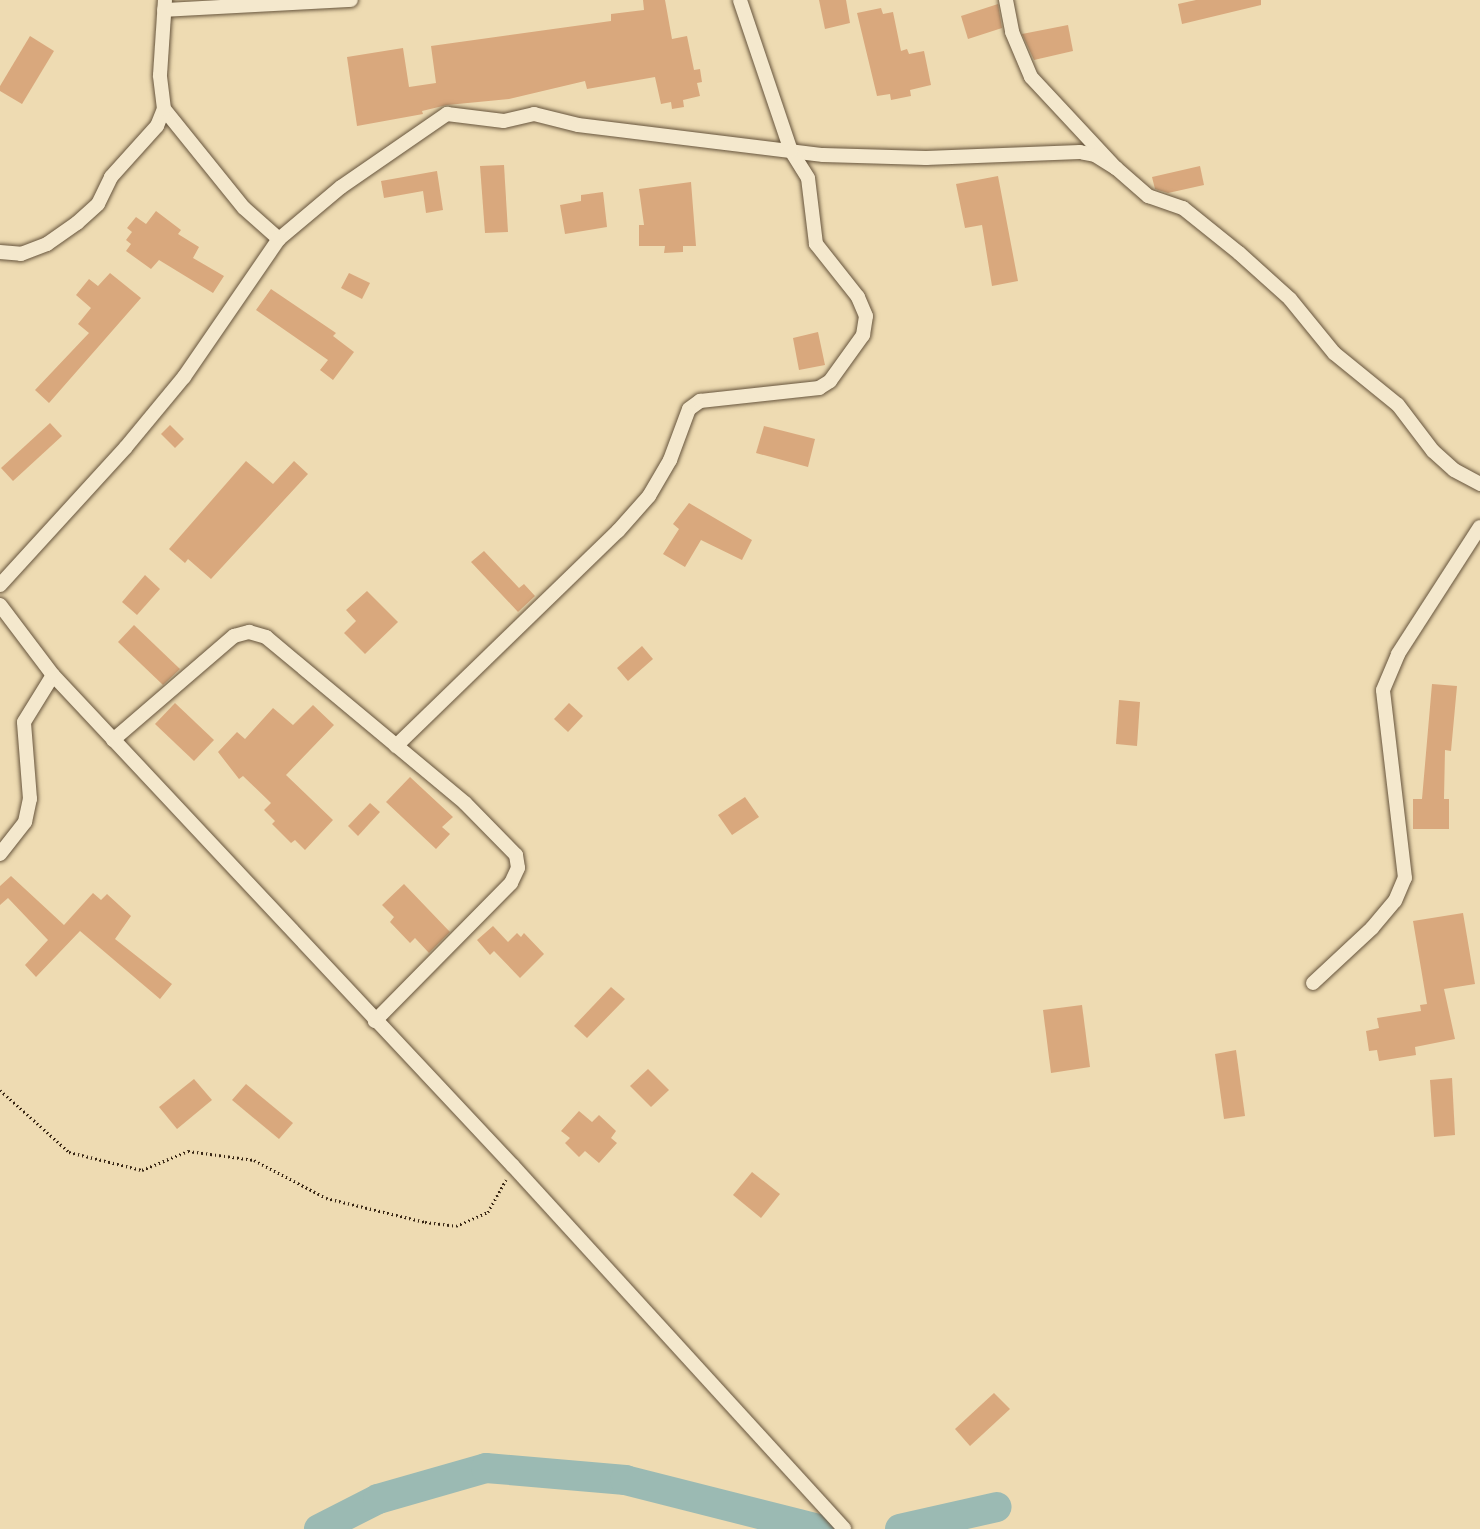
<!DOCTYPE html>
<style>
body{margin:0}
#map{position:relative;width:1480px;height:1529px;overflow:hidden;background:#eedbb2;font-family:Cardo,serif}
div>[style]{position:absolute}
.river>*{height:30px;margin:-15px;padding:0 15px;transform-origin:15px;border-radius:15px;background:#9bbab3}
.building>*{inset:0;background:#d9a87d}
.path>*{height:3px;margin-top:-1.5px;transform-origin:0;background:repeating-linear-gradient(90deg,#392715 0 1.5px,transparent 0 4.5px)}
.roads{filter:drop-shadow(0 0 2px #66543c) drop-shadow(0 0 2px #66543c)}
.street>*{height:14px;margin:-7px;padding:0 7px;transform-origin:7px;border-radius:7px;background:#f4e8cd}
span{translate:-50% -50%;white-space:nowrap;text-align:center;line-height:1.15;-webkit-text-stroke:4.5px #f4e8cd;paint-order:stroke}
</style>
<div id="map">
<div class="river">
<div style="left:319px;top:1529px;width:66px;rotate:-27deg"></div>
<div style="left:378px;top:1499px;width:112px;rotate:-16deg"></div>
<div style="left:486px;top:1468px;width:140px;rotate:4.9deg"></div>
<div style="left:625px;top:1480px;width:200px;rotate:14.2deg"></div>
<div style="left:900px;top:1529px;width:99px;rotate:-12.8deg"></div>
</div>
<div class="building">
<div style="clip-path:polygon(643px 0,665px 0,672px 39px,687px 36px,694px 70px,700px 69px,702px 82px,697px 83px,700px 96px,683px 100px,684px 107px,672px 109px,671px 102px,661px 104px,655px 77px,587px 89px,585px 81px,509px 99px,447px 105px,422px 111px,423px 114px,357px 126px,347px 57px,403px 48px,409px 87px,436px 83px,431px 46px,611px 21px,611px 14px,644px 10px)"></div>
<div style="clip-path:polygon(819px 0,846px 0,850px 23px,825px 29px)"></div>
<div style="clip-path:polygon(1196px 0,1261px 0,1261px 5px,1182px 24px,1178px 4px)"></div>
<div style="clip-path:polygon(998px 4px,1002px 28px,968px 39px,961px 16px)"></div>
<div style="clip-path:polygon(881px 8px,883px 14px,893px 12px,901px 51px,907px 49px,909px 54px,924px 51px,931px 85px,910px 90px,911px 96px,891px 100px,890px 94px,877px 96px,857px 13px)"></div>
<div style="clip-path:polygon(1068px 25px,1073px 51px,1034px 60px,1022px 34px)"></div>
<div style="clip-path:polygon(30px 36px,54px 51px,22px 104px,0 91px,0 86px)"></div>
<div style="clip-path:polygon(504px 165px,508px 232px,485px 233px,480px 166px)"></div>
<div style="clip-path:polygon(1200px 166px,1204px 185px,1168px 193px,1155px 189px,1152px 177px)"></div>
<div style="clip-path:polygon(437px 171px,443px 210px,426px 213px,423px 191px,384px 198px,381px 181px)"></div>
<div style="clip-path:polygon(998px 176px,1018px 281px,992px 286px,982px 225px,965px 228px,956px 184px)"></div>
<div style="clip-path:polygon(691px 182px,696px 246px,683px 246px,683px 252px,664px 253px,665px 246px,639px 246px,639px 225px,644px 225px,639px 189px)"></div>
<div style="clip-path:polygon(603px 192px,607px 227px,565px 234px,560px 205px,581px 201px,581px 195px)"></div>
<div style="clip-path:polygon(156px 211px,181px 230px,178px 234px,199px 247px,193px 258px,224px 276px,213px 293px,159px 260px,151px 269px,126px 251px,131px 244px,126px 240px,132px 232px,127px 228px,136px 217px,146px 224px)"></div>
<div style="clip-path:polygon(110px 273px,141px 298px,49px 403px,35px 390px,89px 333px,78px 324px,91px 308px,76px 295px,89px 279px,98px 286px)"></div>
<div style="clip-path:polygon(349px 273px,370px 283px,362px 299px,341px 288px)"></div>
<div style="clip-path:polygon(271px 289px,336px 333px,333px 336px,354px 352px,333px 380px,320px 370px,328px 360px,256px 310px)"></div>
<div style="clip-path:polygon(818px 332px,825px 365px,799px 370px,793px 338px)"></div>
<div style="clip-path:polygon(50px 423px,62px 436px,13px 481px,1px 468px)"></div>
<div style="clip-path:polygon(170px 425px,184px 439px,175px 448px,161px 434px)"></div>
<div style="clip-path:polygon(764px 426px,815px 439px,808px 467px,756px 453px)"></div>
<div style="clip-path:polygon(246px 461px,273px 484px,294px 461px,308px 474px,211px 579px,188px 559px,185px 563px,169px 549px)"></div>
<div style="clip-path:polygon(689px 503px,752px 540px,742px 560px,701px 540px,685px 567px,663px 554px,679px 529px,673px 524px)"></div>
<div style="clip-path:polygon(484px 551px,519px 588px,524px 584px,535px 596px,518px 612px,471px 562px)"></div>
<div style="clip-path:polygon(145px 575px,160px 589px,137px 615px,122px 602px)"></div>
<div style="clip-path:polygon(367px 591px,398px 622px,365px 654px,344px 633px,356px 621px,346px 610px)"></div>
<div style="clip-path:polygon(134px 625px,180px 669px,163px 685px,118px 642px)"></div>
<div style="clip-path:polygon(642px 646px,653px 659px,628px 681px,617px 668px)"></div>
<div style="clip-path:polygon(1432px 684px,1457px 686px,1451px 751px,1445px 750px,1444px 799px,1449px 799px,1449px 829px,1413px 829px,1413px 799px,1422px 799px)"></div>
<div style="clip-path:polygon(1119px 700px,1140px 702px,1137px 746px,1116px 744px)"></div>
<div style="clip-path:polygon(175px 703px,214px 740px,194px 761px,155px 724px)"></div>
<div style="clip-path:polygon(569px 703px,583px 716px,568px 732px,554px 719px)"></div>
<div style="clip-path:polygon(313px 705px,334px 725px,286px 775px,333px 820px,305px 850px,295px 840px,291px 843px,272px 824px,275px 821px,264px 810px,271px 803px,243px 776px,239px 779px,218px 752px,237px 732px,245px 739px,273px 708px,293px 725px)"></div>
<div style="clip-path:polygon(410px 777px,453px 817px,442px 827px,450px 834px,436px 849px,386px 802px)"></div>
<div style="clip-path:polygon(745px 797px,759px 817px,732px 835px,718px 815px)"></div>
<div style="clip-path:polygon(370px 803px,380px 812px,358px 836px,348px 826px)"></div>
<div style="clip-path:polygon(11px 876px,64px 925px,93px 893px,101px 900px,107px 894px,131px 916px,115px 939px,172px 984px,160px 999px,80px 931px,36px 977px,25px 965px,48px 940px,8px 898px,0 905px,0 886px)"></div>
<div style="clip-path:polygon(404px 884px,450px 932px,429px 953px,415px 938px,410px 943px,390px 922px,394px 917px,382px 905px)"></div>
<div style="clip-path:polygon(1463px 913px,1475px 984px,1444px 989px,1455px 1039px,1415px 1047px,1416px 1055px,1379px 1061px,1377px 1050px,1369px 1051px,1366px 1031px,1379px 1028px,1377px 1018px,1421px 1011px,1420px 1005px,1427px 1004px,1413px 921px)"></div>
<div style="clip-path:polygon(493px 926px,508px 942px,517px 933px,521px 937px,524px 933px,544px 954px,520px 978px,494px 951px,490px 955px,477px 940px)"></div>
<div style="clip-path:polygon(611px 987px,625px 999px,587px 1038px,574px 1026px)"></div>
<div style="clip-path:polygon(1082px 1005px,1090px 1067px,1051px 1073px,1043px 1010px)"></div>
<div style="clip-path:polygon(1236px 1050px,1245px 1116px,1224px 1119px,1215px 1054px)"></div>
<div style="clip-path:polygon(648px 1069px,669px 1090px,651px 1107px,630px 1086px)"></div>
<div style="clip-path:polygon(1452px 1078px,1455px 1135px,1434px 1137px,1430px 1080px)"></div>
<div style="clip-path:polygon(194px 1079px,212px 1100px,177px 1129px,159px 1107px)"></div>
<div style="clip-path:polygon(246px 1084px,293px 1123px,279px 1139px,232px 1100px)"></div>
<div style="clip-path:polygon(579px 1111px,592px 1122px,599px 1115px,616px 1131px,611px 1138px,617px 1143px,599px 1163px,585px 1151px,579px 1157px,565px 1143px,570px 1138px,561px 1131px)"></div>
<div style="clip-path:polygon(752px 1172px,780px 1194px,761px 1218px,733px 1195px)"></div>
<div style="clip-path:polygon(994px 1393px,1010px 1409px,970px 1446px,955px 1429px)"></div>
</div>
<div class="path">
<div style="left:0;top:1090px;width:93px;rotate:41.9deg"></div>
<div style="left:69px;top:1152px;width:75px;rotate:13.9deg"></div>
<div style="left:142px;top:1170px;width:50px;rotate:-22.4deg"></div>
<div style="left:188px;top:1151px;width:67px;rotate:7.8deg"></div>
<div style="left:254px;top:1160px;width:81px;rotate:27.8deg"></div>
<div style="left:326px;top:1198px;width:102px;rotate:13.6deg"></div>
<div style="left:425px;top:1222px;width:31px;rotate:7deg"></div>
<div style="left:456px;top:1226px;width:35px;rotate:-24deg"></div>
<div style="left:488px;top:1212px;width:37px;rotate:-61deg"></div>
</div>
<div class="roads">
<div class="street">
<div style="left:1006px;top:0;width:33px;rotate:79deg"></div>
<div style="left:1012px;top:32px;width:49px;rotate:67.1deg"></div>
<div style="left:1031px;top:77px;width:125px;rotate:47deg"></div>
<div style="left:1116px;top:168px;width:43px;rotate:41.2deg"></div>
<div style="left:1148px;top:196px;width:37px;rotate:19deg"></div>
<div style="left:1183px;top:208px;width:72px;rotate:38.8deg"></div>
<div style="left:1239px;top:253px;width:69px;rotate:42deg"></div>
<div style="left:1290px;top:299px;width:70px;rotate:50.8deg"></div>
<div style="left:1334px;top:353px;width:82px;rotate:39.1deg"></div>
<div style="left:1398px;top:405px;width:58px;rotate:52.7deg"></div>
<div style="left:1433px;top:451px;width:28px;rotate:42deg"></div>
<div style="left:1454px;top:470px;width:30px;rotate:28deg"></div>
<div style="left:164px;top:10px;width:187px;rotate:-3.1deg"></div>
<div style="left:164px;top:109px;width:127px;rotate:51.1deg"></div>
<div style="left:244px;top:208px;width:47px;rotate:41.5deg"></div>
<div style="left:0;top:252px;width:21px;rotate:5deg"></div>
<div style="left:21px;top:254px;width:28px;rotate:-21deg"></div>
<div style="left:47px;top:244px;width:37px;rotate:-35deg"></div>
<div style="left:77px;top:223px;width:28px;rotate:-42deg"></div>
<div style="left:98px;top:204px;width:30px;rotate:-64deg"></div>
<div style="left:111px;top:177px;width:69px;rotate:-48deg"></div>
<div style="left:157px;top:126px;width:18px;rotate:-68deg"></div>
<div style="left:164px;top:109px;width:34px;rotate:-97deg"></div>
<div style="left:160px;top:75px;width:75px;rotate:-86.2deg"></div>
<div style="left:0;top:585px;width:187px;rotate:-47.6deg"></div>
<div style="left:126px;top:447px;width:91px;rotate:-50.4deg"></div>
<div style="left:184px;top:377px;width:168px;rotate:-55.5deg"></div>
<div style="left:279px;top:239px;width:81px;rotate:-40deg"></div>
<div style="left:341px;top:187px;width:129px;rotate:-34.6deg"></div>
<div style="left:447px;top:114px;width:57px;rotate:7deg"></div>
<div style="left:504px;top:121px;width:31px;rotate:-13deg"></div>
<div style="left:534px;top:114px;width:45px;rotate:14deg"></div>
<div style="left:578px;top:125px;width:247px;rotate:7deg"></div>
<div style="left:823px;top:155px;width:103px;rotate:1.7deg"></div>
<div style="left:926px;top:158px;width:154px;rotate:-2.2deg"></div>
<div style="left:1080px;top:152px;width:15px;rotate:11deg"></div>
<div style="left:1095px;top:155px;width:25px;rotate:32deg"></div>
<div style="left:0;top:605px;width:88px;rotate:52.9deg"></div>
<div style="left:53px;top:675px;width:673px;rotate:46.87deg"></div>
<div style="left:513px;top:1166px;width:491px;rotate:47.6deg"></div>
<div style="left:113px;top:740px;width:160px;rotate:-40.7deg"></div>
<div style="left:234px;top:636px;width:16px;rotate:-15deg"></div>
<div style="left:249px;top:632px;width:18px;rotate:16deg"></div>
<div style="left:266px;top:637px;width:259px;rotate:39.8deg"></div>
<div style="left:465px;top:803px;width:73px;rotate:45.6deg"></div>
<div style="left:516px;top:855px;width:13px;rotate:81deg"></div>
<div style="left:518px;top:868px;width:17px;rotate:115deg"></div>
<div style="left:511px;top:883px;width:194px;rotate:134.6deg"></div>
<div style="left:396px;top:746px;width:309px;rotate:-44.1deg"></div>
<div style="left:618px;top:531px;width:47px;rotate:-48.5deg"></div>
<div style="left:649px;top:496px;width:42px;rotate:-59.7deg"></div>
<div style="left:670px;top:460px;width:54px;rotate:-69.6deg"></div>
<div style="left:689px;top:409px;width:14px;rotate:-36deg"></div>
<div style="left:700px;top:401px;width:120px;rotate:-6.2deg"></div>
<div style="left:819px;top:388px;width:13px;rotate:-32deg"></div>
<div style="left:830px;top:381px;width:57px;rotate:-54.3deg"></div>
<div style="left:863px;top:335px;width:19px;rotate:-81deg"></div>
<div style="left:866px;top:316px;width:21px;rotate:-113deg"></div>
<div style="left:858px;top:297px;width:68px;rotate:-128.4deg"></div>
<div style="left:816px;top:244px;width:66px;rotate:-96.9deg"></div>
<div style="left:808px;top:178px;width:32px;rotate:-122deg"></div>
<div style="left:791px;top:151px;width:159px;rotate:-108.7deg"></div>
<div style="left:0;top:854px;width:41px;rotate:-52deg"></div>
<div style="left:25px;top:822px;width:24px;rotate:-78deg"></div>
<div style="left:30px;top:799px;width:77px;rotate:-94.5deg"></div>
<div style="left:24px;top:722px;width:55px;rotate:-58.3deg"></div>
<div style="left:1313px;top:983px;width:81px;rotate:-43deg"></div>
<div style="left:1372px;top:928px;width:35px;rotate:-50deg"></div>
<div style="left:1395px;top:901px;width:25px;rotate:-67deg"></div>
<div style="left:1405px;top:878px;width:189px;rotate:-96.7deg"></div>
<div style="left:1383px;top:690px;width:39px;rotate:-67deg"></div>
<div style="left:1398px;top:654px;width:151px;rotate:-57.2deg"></div>
</div>
</div>
</div>
